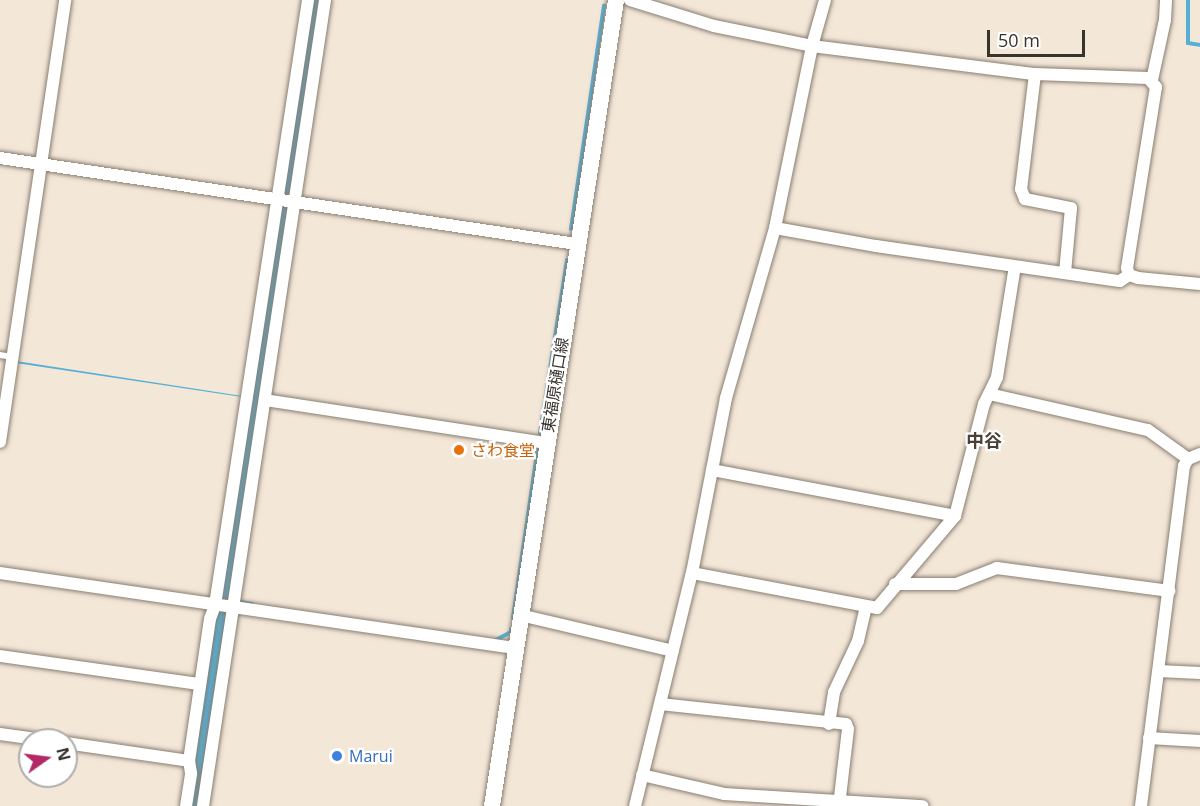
<!DOCTYPE html>
<meta charset="utf-8">
<style>
body{margin:0}
#map{position:relative;width:1200px;height:806px;overflow:hidden;background:#f3e7d8;font-family:"Open Sans","Noto Sans JP",sans-serif}
div>[style]{position:absolute}
.water>*{inset:0;background:#55afd6}
.stream>*{height:4px;margin:-2px;padding:0 2px;transform-origin:2px;border-radius:2px;background:#55afd6}
.river>*{height:24px;margin:-12px;padding:0 12px;transform-origin:12px;border-radius:12px;background:#55afd6}
.roads{filter:drop-shadow(0 0 2px #887e70) drop-shadow(0 0 2px #887e70)}
.service>*{height:6px;margin:-3px;padding:0 3px;transform-origin:3px;border-radius:3px;background:#fff}
.minor>*{height:12px;margin:-6px;padding:0 6px;transform-origin:6px;border-radius:6px;background:#fff}
.secondary>*{height:16px;margin:-8px;padding:0 8px;transform-origin:8px;border-radius:8px;background:#fff}
.dots>*{width:16px;height:16px;translate:-50% -50%;box-sizing:border-box;border:3px solid #fff;border-radius:50%}
span{translate:-50% -50%;white-space:nowrap;text-align:center;line-height:1.15;-webkit-text-stroke:4.5px #fff;paint-order:stroke}
.street-label{font-size:16px;color:#38332d}
.food-label{font-size:16px;color:#c56008}
.left{translate:0 -50%;text-align:left}
.shop-label{font-size:16px;color:#366cbe}
.neighbourhood-label{font-size:18px;color:#4a4134;font-weight:700}
.north{position:absolute;left:18px;top:728px;width:60px;height:60px;box-sizing:border-box;background:#fff;border:2px solid #afadab;border-radius:50%;rotate:76deg;font-size:16px;font-weight:700;line-height:24px;text-align:center;color:#38332d}
.north::after{content:'';display:block;margin:auto;width:21px;height:27px;background:#b32865;clip-path:polygon(50% 0,100% 100%,50% 72%,0 100%)}
.scale{position:absolute;left:987px;top:30px;width:98px;height:27px;box-sizing:border-box;border:3px solid #38332d;border-top:0;padding-left:8px;font-size:18px;line-height:21px;white-space:nowrap;color:#38332d;-webkit-text-stroke:4px #fff;paint-order:stroke}
</style>
<div id="map">
<div class="water">
<div style="clip-path:polygon(16px 361px,242px 396px,242px 397px,16px 363px)"></div>
</div>
<div class="stream">
<div style="left:1188px;top:0;width:43px;rotate:90deg"></div>
<div style="left:1188px;top:43px;width:12px;rotate:9deg"></div>
<div style="left:571px;top:229px;width:226px;rotate:-81.6deg"></div>
<div style="left:540px;top:433px;width:175px;rotate:-81.1deg"></div>
<div style="left:241px;top:602px;width:11px;rotate:10deg"></div>
<div style="left:513px;top:618px;width:174px;rotate:-81.7deg"></div>
<div style="left:494px;top:641px;width:19px;rotate:-28deg"></div>
<div style="left:511px;top:632px;width:3px;rotate:-90deg"></div>
</div>
<div class="river">
<div style="left:195px;top:806px;width:815px;rotate:-81.6deg"></div>
</div>
<div class="roads">
<div class="service">
<div style="left:0;top:355px;width:12px;rotate:9deg"></div>
</div>
<div class="minor">
<div style="left:630px;top:0;width:88px;rotate:17.2deg"></div>
<div style="left:714px;top:26px;width:100px;rotate:11.5deg"></div>
<div style="left:812px;top:46px;width:225px;rotate:7.2deg"></div>
<div style="left:1035px;top:74px;width:113px;rotate:2deg"></div>
<div style="left:1148px;top:78px;width:12px;rotate:48deg"></div>
<div style="left:1156px;top:87px;width:183px;rotate:99.1deg"></div>
<div style="left:1127px;top:268px;width:7px;rotate:74deg"></div>
<div style="left:1129px;top:275px;width:9px;rotate:18deg"></div>
<div style="left:1138px;top:278px;width:62px;rotate:5.5deg"></div>
<div style="left:1035px;top:74px;width:116px;rotate:96.9deg"></div>
<div style="left:1021px;top:189px;width:11px;rotate:68deg"></div>
<div style="left:1025px;top:199px;width:47px;rotate:11.1deg"></div>
<div style="left:1071px;top:208px;width:65px;rotate:95.3deg"></div>
<div style="left:1152px;top:80px;width:61px;rotate:-77.8deg"></div>
<div style="left:1165px;top:20px;width:20px;rotate:-87deg"></div>
<div style="left:0;top:158px;width:582px;rotate:8.49deg"></div>
<div style="left:775px;top:228px;width:103px;rotate:10.1deg"></div>
<div style="left:876px;top:246px;width:246px;rotate:8.2deg"></div>
<div style="left:1120px;top:281px;width:11px;rotate:-34deg"></div>
<div style="left:989px;top:394px;width:163px;rotate:12.8deg"></div>
<div style="left:1148px;top:430px;width:49px;rotate:35.9deg"></div>
<div style="left:265px;top:400px;width:284px;rotate:8.7deg"></div>
<div style="left:0;top:442px;width:447px;rotate:-81.6deg"></div>
<div style="left:712px;top:470px;width:247px;rotate:10.7deg"></div>
<div style="left:0;top:573px;width:520px;rotate:8.29deg"></div>
<div style="left:692px;top:573px;width:188px;rotate:10.7deg"></div>
<div style="left:877px;top:608px;width:121px;rotate:-49.7deg"></div>
<div style="left:955px;top:516px;width:116px;rotate:-75.5deg"></div>
<div style="left:984px;top:404px;width:30px;rotate:-64deg"></div>
<div style="left:997px;top:377px;width:112px;rotate:-80.8deg"></div>
<div style="left:895px;top:584px;width:61px"></div>
<div style="left:956px;top:584px;width:44px;rotate:-21.3deg"></div>
<div style="left:997px;top:568px;width:174px;rotate:7.6deg"></div>
<div style="left:520px;top:615px;width:157px;rotate:13.2deg"></div>
<div style="left:0;top:656px;width:202px;rotate:8deg"></div>
<div style="left:1159px;top:671px;width:41px;rotate:2.8deg"></div>
<div style="left:660px;top:704px;width:187px;rotate:6.1deg"></div>
<div style="left:846px;top:724px;width:5px;rotate:68deg"></div>
<div style="left:848px;top:729px;width:78px;rotate:96.7deg"></div>
<div style="left:829px;top:724px;width:32px;rotate:-81deg"></div>
<div style="left:834px;top:692px;width:56px;rotate:-64.8deg"></div>
<div style="left:858px;top:641px;width:36px;rotate:-77deg"></div>
<div style="left:0;top:734px;width:44px;rotate:7.8deg"></div>
<div style="left:1149px;top:738px;width:51px;rotate:3.4deg"></div>
<div style="left:66px;top:743px;width:124px;rotate:8.3deg"></div>
<div style="left:642px;top:775px;width:84px;rotate:13deg"></div>
<div style="left:724px;top:794px;width:199px;rotate:3.5deg"></div>
<div style="left:186px;top:806px;width:33px;rotate:-81deg"></div>
<div style="left:191px;top:773px;width:12px;rotate:-99deg"></div>
<div style="left:189px;top:761px;width:144px;rotate:-81.6deg"></div>
<div style="left:210px;top:619px;width:15px;rotate:-70deg"></div>
<div style="left:215px;top:605px;width:612px;rotate:-81.26deg"></div>
<div style="left:203px;top:806px;width:815px;rotate:-81.39deg"></div>
<div style="left:635px;top:806px;width:240px;rotate:-76.3deg"></div>
<div style="left:692px;top:573px;width:178px;rotate:-79deg"></div>
<div style="left:726px;top:398px;width:177px;rotate:-73.9deg"></div>
<div style="left:775px;top:228px;width:186px;rotate:-78.5deg"></div>
<div style="left:812px;top:46px;width:48px;rotate:-74.2deg"></div>
<div style="left:1141px;top:806px;width:343px;rotate:-82.8deg"></div>
<div style="left:1184px;top:466px;width:8px;rotate:-60deg"></div>
<div style="left:1188px;top:459px;width:13px;rotate:-23deg"></div>
</div>
<div class="secondary">
<div style="left:492px;top:806px;width:815px;rotate:-81.25deg"></div>
</div>
</div>
<div class="dots">
<div style="left:459px;top:450px;background:#e8710a"></div>
<div style="left:337px;top:756px;background:#3f7fe0"></div>
</div>
<div class="street-label">
<span style="left:555px;top:385px;rotate:-81deg">東福原樋口線</span>
</div>
<div class="food-label">
<span class="left" style="left:471px;top:450px">さわ食堂</span>
</div>
<div class="shop-label">
<span class="left" style="left:349px;top:756px">Marui</span>
</div>
<div class="neighbourhood-label">
<span style="left:984px;top:440px">中谷</span>
</div>
<div class="north">N</div>
<div class="scale">50 m</div>
</div>
